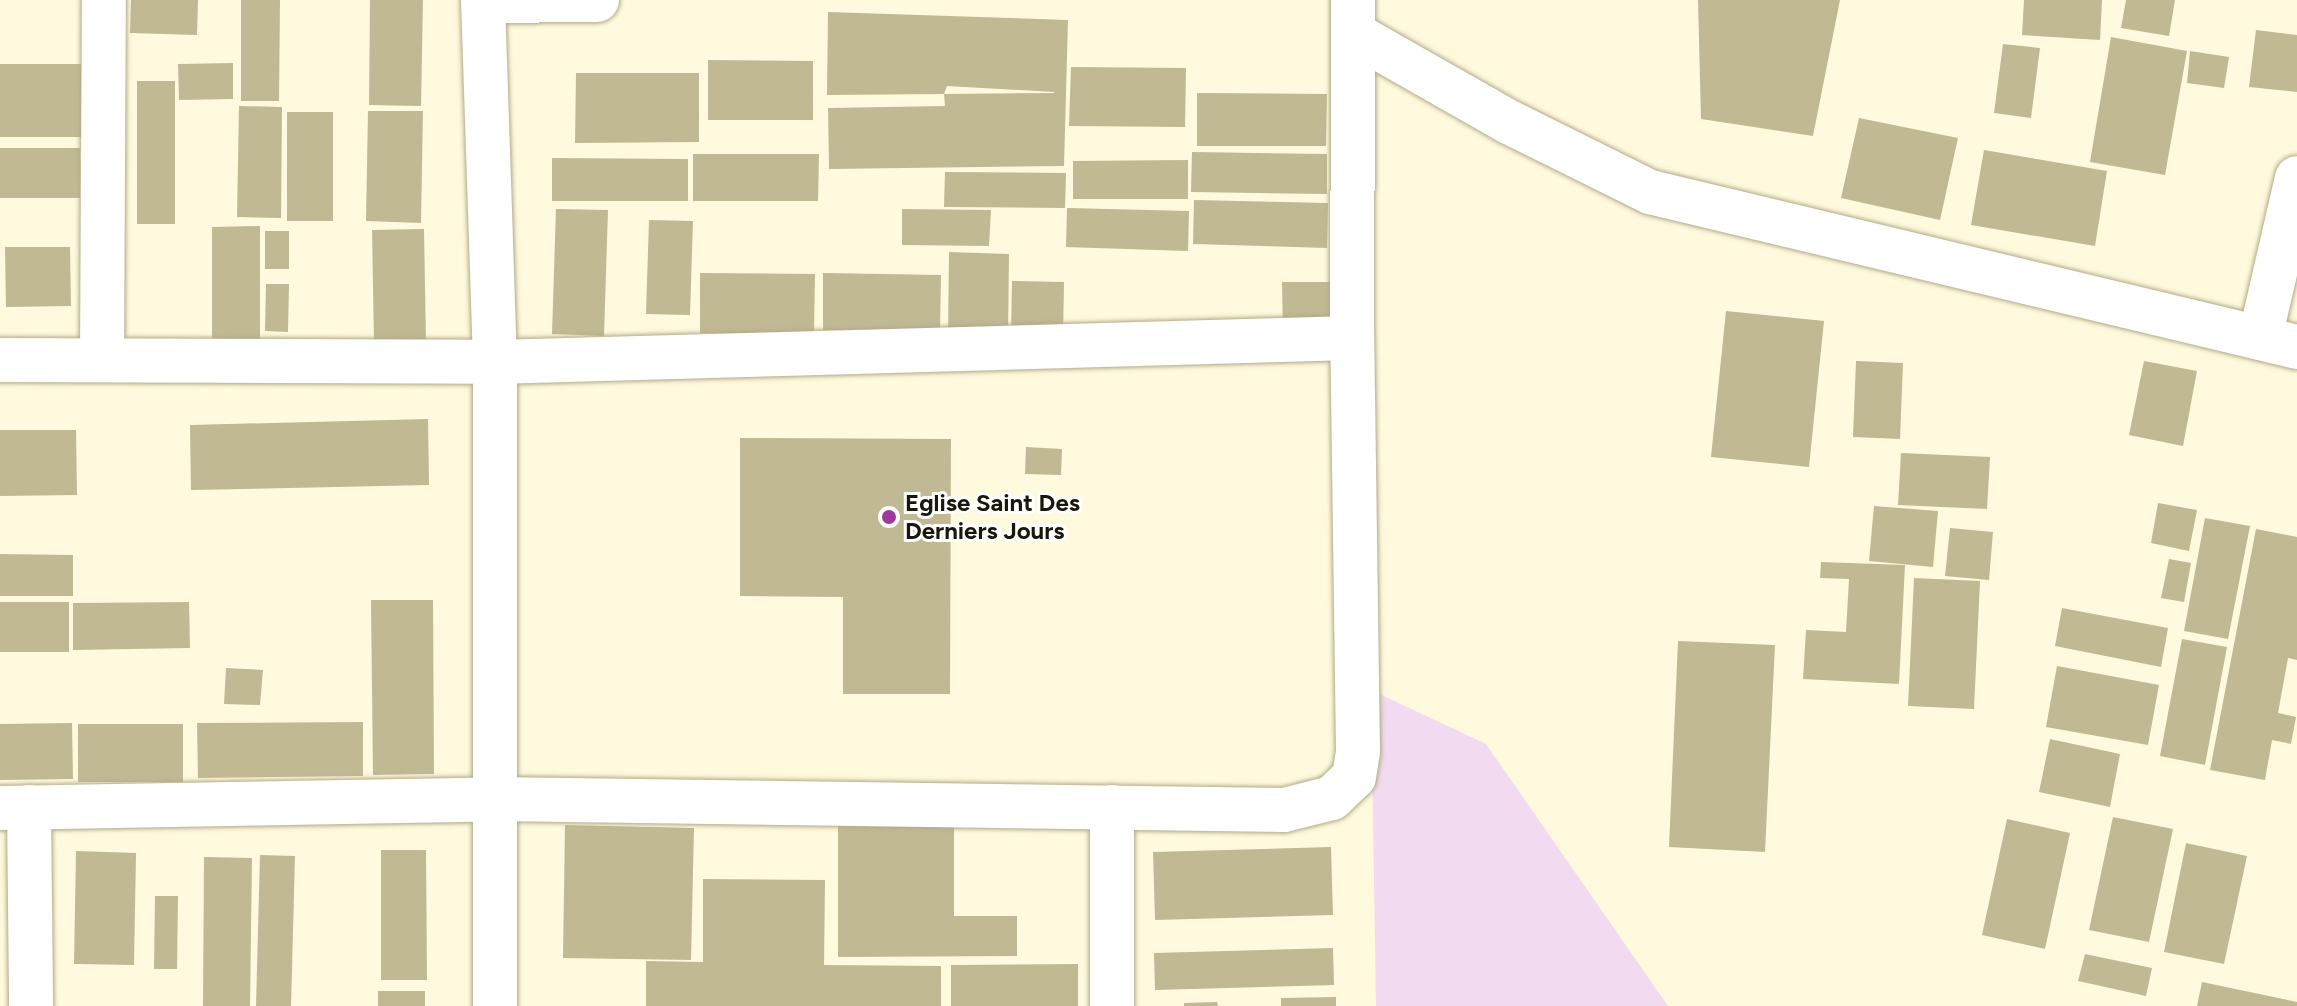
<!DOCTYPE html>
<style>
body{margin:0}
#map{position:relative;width:2297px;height:1006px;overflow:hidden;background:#fff9dd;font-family:Figtree,sans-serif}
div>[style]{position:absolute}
.green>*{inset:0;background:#f2daf0}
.building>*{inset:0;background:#c0b994}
.roads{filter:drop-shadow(0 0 2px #b1ab89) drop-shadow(0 0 2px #b1ab89)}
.minor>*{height:44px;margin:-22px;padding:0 22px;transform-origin:22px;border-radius:22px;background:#fff}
.dots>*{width:22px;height:22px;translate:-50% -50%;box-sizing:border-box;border:4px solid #fff;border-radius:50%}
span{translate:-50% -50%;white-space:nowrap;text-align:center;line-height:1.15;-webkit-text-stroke:6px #fff;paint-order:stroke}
.poi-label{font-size:24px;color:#1a170a;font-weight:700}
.left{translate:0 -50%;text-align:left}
</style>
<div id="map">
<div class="green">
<div style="clip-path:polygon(1371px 690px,1486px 744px,1668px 1006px,1376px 1006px)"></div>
</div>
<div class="building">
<div style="clip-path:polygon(131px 0,198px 0,197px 35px,130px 33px)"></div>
<div style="clip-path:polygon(241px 0,280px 0,279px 101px,241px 101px)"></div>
<div style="clip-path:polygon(370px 0,423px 0,421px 106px,369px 105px)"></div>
<div style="clip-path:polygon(1698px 0,1840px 0,1813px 136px,1701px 119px)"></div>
<div style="clip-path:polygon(2024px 0,2102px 0,2100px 40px,2022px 35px)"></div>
<div style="clip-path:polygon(2126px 0,2175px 0,2169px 36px,2121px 28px)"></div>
<div style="clip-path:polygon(evenodd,828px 12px,1068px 20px,1064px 166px,829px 169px,828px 108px,945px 106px,944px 94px,827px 95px,828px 12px,947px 86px,1054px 92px,1054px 93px,944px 94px,947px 86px)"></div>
<div style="clip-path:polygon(2256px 30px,2297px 35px,2297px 92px,2249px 87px)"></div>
<div style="clip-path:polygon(2111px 37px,2187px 51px,2165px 175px,2090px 162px)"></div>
<div style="clip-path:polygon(2003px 44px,2040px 48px,2031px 118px,1994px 113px)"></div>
<div style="clip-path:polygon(2190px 51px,2229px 57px,2224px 88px,2187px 83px)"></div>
<div style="clip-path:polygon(708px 60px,813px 61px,813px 120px,708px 120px)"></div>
<div style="clip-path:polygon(233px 63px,233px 99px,179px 100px,178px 64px)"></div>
<div style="clip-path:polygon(0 64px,82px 64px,81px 137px,0 137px)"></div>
<div style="clip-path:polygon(1071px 67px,1186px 68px,1185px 127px,1069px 126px)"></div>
<div style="clip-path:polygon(576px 73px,699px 73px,699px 142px,575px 143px)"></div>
<div style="clip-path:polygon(137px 81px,175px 81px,175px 224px,137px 224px)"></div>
<div style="clip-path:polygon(1197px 93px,1327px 94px,1326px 146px,1197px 146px)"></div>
<div style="clip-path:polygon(239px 106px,282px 107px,281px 218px,237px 217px)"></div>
<div style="clip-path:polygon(368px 111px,423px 111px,421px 223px,366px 221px)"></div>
<div style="clip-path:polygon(287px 112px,333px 112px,333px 221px,287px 221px)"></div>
<div style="clip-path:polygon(1859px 118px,1958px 138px,1940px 220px,1841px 198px)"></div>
<div style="clip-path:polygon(0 148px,80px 148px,80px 198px,0 198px)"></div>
<div style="clip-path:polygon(1984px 150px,2107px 171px,2095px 246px,1971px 225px)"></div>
<div style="clip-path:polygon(1192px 152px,1327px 154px,1327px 194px,1191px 192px)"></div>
<div style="clip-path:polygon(693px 154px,819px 154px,818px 201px,693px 201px)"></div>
<div style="clip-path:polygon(552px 158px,688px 159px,688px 201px,552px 201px)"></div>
<div style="clip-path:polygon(1188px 160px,1188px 199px,1073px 199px,1073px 161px)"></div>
<div style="clip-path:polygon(945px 172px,1066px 173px,1065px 208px,944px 207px)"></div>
<div style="clip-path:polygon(1194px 200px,1328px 203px,1327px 248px,1193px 244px)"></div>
<div style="clip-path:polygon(1067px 208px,1189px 211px,1188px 251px,1066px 247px)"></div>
<div style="clip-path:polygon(556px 209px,608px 210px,604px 336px,552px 334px)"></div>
<div style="clip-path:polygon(902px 209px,991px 210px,989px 246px,902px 245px)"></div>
<div style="clip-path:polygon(649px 220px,693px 221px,690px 315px,646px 314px)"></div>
<div style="clip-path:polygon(260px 226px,260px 345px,212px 345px,212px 227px)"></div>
<div style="clip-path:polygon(424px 229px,426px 343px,374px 343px,372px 230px)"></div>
<div style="clip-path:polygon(265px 231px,289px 231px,289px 269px,265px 269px)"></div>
<div style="clip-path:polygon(5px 247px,70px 247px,71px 306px,6px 307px)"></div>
<div style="clip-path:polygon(949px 252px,1009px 254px,1008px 339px,948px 338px)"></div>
<div style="clip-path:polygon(700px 273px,815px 274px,814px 334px,700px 333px)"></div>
<div style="clip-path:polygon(823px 273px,941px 275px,940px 333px,823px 330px)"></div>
<div style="clip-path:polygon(1012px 281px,1064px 282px,1063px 337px,1011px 336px)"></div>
<div style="clip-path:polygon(1282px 282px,1330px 282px,1330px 335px,1283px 335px)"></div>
<div style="clip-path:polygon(266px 284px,289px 284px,288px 332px,265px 331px)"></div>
<div style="clip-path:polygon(1726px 311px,1824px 321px,1809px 467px,1711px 457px)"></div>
<div style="clip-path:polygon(1856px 361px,1903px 363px,1900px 439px,1853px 437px)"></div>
<div style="clip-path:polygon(2144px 361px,2197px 371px,2183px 446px,2129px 435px)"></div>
<div style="clip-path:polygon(428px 419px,429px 485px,191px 490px,190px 425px)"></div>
<div style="clip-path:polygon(0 430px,76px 430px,77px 495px,0 496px)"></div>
<div style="clip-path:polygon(740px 438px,951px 439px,950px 694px,843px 694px,843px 597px,740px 596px)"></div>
<div style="clip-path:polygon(1026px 447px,1062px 449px,1061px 475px,1025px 474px)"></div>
<div style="clip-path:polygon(1901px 453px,1990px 457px,1987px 509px,1898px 505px)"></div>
<div style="clip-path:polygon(2158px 503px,2197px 510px,2189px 551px,2151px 543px)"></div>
<div style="clip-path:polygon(1874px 506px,1938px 511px,1933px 567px,1869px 561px)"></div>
<div style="clip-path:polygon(2205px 518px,2250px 526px,2228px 639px,2184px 631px)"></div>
<div style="clip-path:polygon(1950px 528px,1993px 532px,1989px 580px,1945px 576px)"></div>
<div style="clip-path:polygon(2256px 529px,2297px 537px,2297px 660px,2288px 658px,2278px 713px,2296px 717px,2291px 744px,2272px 740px,2265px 780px,2210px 770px)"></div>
<div style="clip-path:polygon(0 554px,73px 555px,73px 596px,0 596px)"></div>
<div style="clip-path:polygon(2169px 559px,2191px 563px,2184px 602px,2161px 598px)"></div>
<div style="clip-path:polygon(1821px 562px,1905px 565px,1899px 684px,1803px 679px,1806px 630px,1846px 632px,1849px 579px,1820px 578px)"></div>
<div style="clip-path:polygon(1914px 578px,1980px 581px,1974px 709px,1908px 706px)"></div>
<div style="clip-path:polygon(371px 600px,433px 600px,434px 774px,373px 775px)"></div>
<div style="clip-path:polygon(0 602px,69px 602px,69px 652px,0 652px)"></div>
<div style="clip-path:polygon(189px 602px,190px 648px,73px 650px,73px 603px)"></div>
<div style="clip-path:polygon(2062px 608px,2168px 628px,2161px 667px,2055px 646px)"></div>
<div style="clip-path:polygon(2182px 639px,2227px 647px,2205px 765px,2160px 756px)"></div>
<div style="clip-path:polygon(1678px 641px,1775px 645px,1765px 852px,1669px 847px)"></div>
<div style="clip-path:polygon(2057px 666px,2159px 685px,2148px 745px,2046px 727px)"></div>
<div style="clip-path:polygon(226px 668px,263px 670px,260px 705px,224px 704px)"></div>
<div style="clip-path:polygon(363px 722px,363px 776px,198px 778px,197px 723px)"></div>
<div style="clip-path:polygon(72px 723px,73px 779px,0 780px,0 724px)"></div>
<div style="clip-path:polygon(78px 724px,183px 724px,183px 782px,78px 782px)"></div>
<div style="clip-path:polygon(2050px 739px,2120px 754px,2110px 807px,2039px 792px)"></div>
<div style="clip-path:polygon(2113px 817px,2173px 829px,2149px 942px,2089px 930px)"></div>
<div style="clip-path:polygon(2007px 819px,2070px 833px,2045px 949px,1982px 935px)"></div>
<div style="clip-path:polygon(838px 822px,954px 822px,954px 916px,1017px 916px,1017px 956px,838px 957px)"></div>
<div style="clip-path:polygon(565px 825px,694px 828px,691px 960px,563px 958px)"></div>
<div style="clip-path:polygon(2186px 843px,2247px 856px,2224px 964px,2164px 952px)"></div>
<div style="clip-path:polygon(1331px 847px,1333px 915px,1155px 920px,1153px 852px)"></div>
<div style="clip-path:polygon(381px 850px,426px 850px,427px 980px,381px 980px)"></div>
<div style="clip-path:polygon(76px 851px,136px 853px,134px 965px,74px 964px)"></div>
<div style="clip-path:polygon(260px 855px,295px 856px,291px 1006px,256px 1006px)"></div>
<div style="clip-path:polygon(204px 857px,252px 858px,250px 1006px,203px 1006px)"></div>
<div style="clip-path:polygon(703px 879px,825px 880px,824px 965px,941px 966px,941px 1006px,646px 1006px,646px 961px,703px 962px)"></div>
<div style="clip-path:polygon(155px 896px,178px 896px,177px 969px,154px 969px)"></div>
<div style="clip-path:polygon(1333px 948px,1334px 985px,1155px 990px,1154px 953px)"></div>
<div style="clip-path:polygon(2085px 954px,2152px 968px,2146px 996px,2078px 981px)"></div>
<div style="clip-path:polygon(1078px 964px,1078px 1006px,951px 1006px,951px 965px)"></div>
<div style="clip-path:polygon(2202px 982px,2297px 1002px,2297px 1006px,2197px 1006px)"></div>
<div style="clip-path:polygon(378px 991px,425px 991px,425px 1006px,378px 1006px)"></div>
<div style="clip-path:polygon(1336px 997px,1336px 1006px,1281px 1006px,1281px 998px)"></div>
<div style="clip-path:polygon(1217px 1002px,1218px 1006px,1184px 1006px,1184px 1003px)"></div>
</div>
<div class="roads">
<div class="minor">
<div style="left:483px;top:0;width:362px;rotate:88.1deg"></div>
<div style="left:495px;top:362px;width:644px;rotate:90deg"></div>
<div style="left:483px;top:1px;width:114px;rotate:-0.5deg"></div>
<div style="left:1354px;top:34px;width:178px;rotate:29.6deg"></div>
<div style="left:1509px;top:122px;width:157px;rotate:26.4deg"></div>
<div style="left:1650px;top:192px;width:665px;rotate:13.47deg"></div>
<div style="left:2260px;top:338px;width:164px;rotate:-77deg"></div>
<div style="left:102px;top:359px;width:359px;rotate:-89.7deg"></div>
<div style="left:0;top:360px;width:495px;rotate:0.2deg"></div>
<div style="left:495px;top:362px;width:857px;rotate:-1.6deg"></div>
<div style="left:1352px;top:338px;width:338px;rotate:-89.8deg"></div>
<div style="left:29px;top:807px;width:199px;rotate:89.4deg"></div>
<div style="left:1112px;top:807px;width:199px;rotate:90deg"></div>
<div style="left:0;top:808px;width:495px;rotate:-1deg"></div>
<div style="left:495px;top:799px;width:789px;rotate:0.8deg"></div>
<div style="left:1284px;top:810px;width:49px;rotate:-14deg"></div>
<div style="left:1332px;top:798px;width:30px;rotate:-44deg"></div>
<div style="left:1354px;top:777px;width:26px;rotate:-81deg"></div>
<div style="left:1358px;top:751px;width:413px;rotate:-90.8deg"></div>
</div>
</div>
<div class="dots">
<div style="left:889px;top:517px;background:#9e399e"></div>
</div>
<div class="poi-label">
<span class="left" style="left:905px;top:517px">Eglise Saint Des<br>Derniers Jours</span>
</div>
</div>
